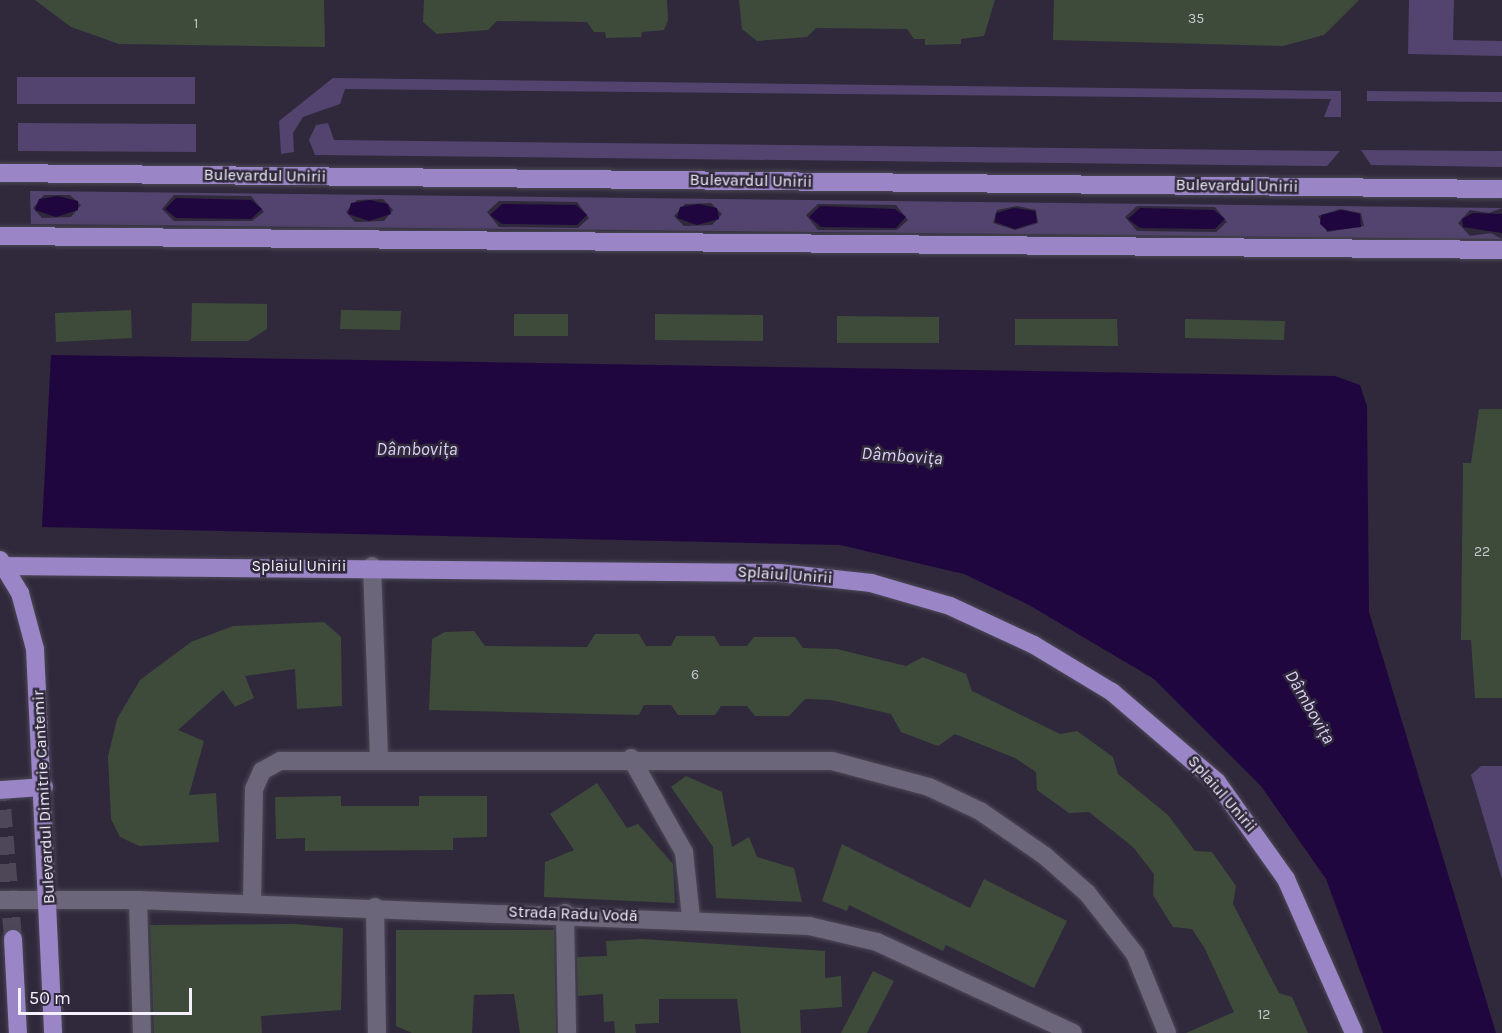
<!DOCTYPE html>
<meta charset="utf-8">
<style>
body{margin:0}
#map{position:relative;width:1502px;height:1033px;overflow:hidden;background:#2f293b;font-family:Karla,sans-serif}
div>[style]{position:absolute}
.green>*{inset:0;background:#52446e}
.water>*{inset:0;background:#20063f}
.building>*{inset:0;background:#3e4b3b}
.major-tunnel>*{height:18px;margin-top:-9px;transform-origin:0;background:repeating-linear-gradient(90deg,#4d4758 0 18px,transparent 0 27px)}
.roads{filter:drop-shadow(0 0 2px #4c4856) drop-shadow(0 0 2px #4c4856)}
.minor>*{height:18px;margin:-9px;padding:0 9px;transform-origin:9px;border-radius:9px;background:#6b6679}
.major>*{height:18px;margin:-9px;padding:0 9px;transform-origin:9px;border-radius:9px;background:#9a85c6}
span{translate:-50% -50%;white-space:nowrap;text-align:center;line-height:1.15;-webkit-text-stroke:5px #2f293b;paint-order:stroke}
.number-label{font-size:14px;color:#c6c8cc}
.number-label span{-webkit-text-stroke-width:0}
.street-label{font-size:16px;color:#f4f1fc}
.water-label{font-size:18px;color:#dcd1f6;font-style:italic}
.scale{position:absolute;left:18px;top:988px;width:174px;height:27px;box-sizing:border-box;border:3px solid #f4f1fc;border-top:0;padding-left:8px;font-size:18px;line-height:21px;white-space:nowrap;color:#f4f1fc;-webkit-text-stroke:4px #2f293b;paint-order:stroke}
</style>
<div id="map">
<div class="green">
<div style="clip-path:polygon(1409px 0,1454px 0,1453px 40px,1502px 41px,1502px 56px,1408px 54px)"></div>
<div style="clip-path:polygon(17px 77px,195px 77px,195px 104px,17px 104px)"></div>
<div style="clip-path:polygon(333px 78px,1341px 91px,1341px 117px,1324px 117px,1331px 99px,345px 89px,340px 104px,303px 117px,293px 133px,294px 152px,281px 154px,279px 121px)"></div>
<div style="clip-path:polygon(1367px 91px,1502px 92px,1502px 102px,1367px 101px)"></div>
<div style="clip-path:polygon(18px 123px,196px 124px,196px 152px,18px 151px)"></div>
<div style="clip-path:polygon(328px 123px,334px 140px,1340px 151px,1327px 166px,315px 155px,309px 140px,316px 125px)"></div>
<div style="clip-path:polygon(1361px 150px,1502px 151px,1502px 167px,1371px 165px)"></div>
<div style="clip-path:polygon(evenodd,30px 191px,1502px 208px,1489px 213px,1470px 210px,1458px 223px,1470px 236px,1491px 233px,1502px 239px,31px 224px,30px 191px,70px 195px,81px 205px,71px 217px,42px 218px,33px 208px,44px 195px,70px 195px,30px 191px,174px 195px,251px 196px,264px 212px,252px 221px,174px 221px,162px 209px,174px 195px,30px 191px,383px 199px,393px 210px,384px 221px,355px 222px,346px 212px,357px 200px,383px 199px,30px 191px,499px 201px,577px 202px,589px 218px,578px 228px,499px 227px,487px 212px,499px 201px,30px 191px,711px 203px,722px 214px,712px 225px,684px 226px,674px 216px,685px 204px,711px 203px,30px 191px,818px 204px,896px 205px,908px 220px,897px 230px,818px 230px,806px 215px,818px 204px,30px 191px,1017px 206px,1036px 210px,1038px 223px,1015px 230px,993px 223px,997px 210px,1017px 206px,30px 191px,1137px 206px,1215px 207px,1227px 222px,1216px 232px,1137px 231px,1125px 217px,1137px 206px,30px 191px,1340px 209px,1361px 213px,1364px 226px,1327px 232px,1318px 216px,1340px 209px)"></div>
<div style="clip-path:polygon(1481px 766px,1502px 766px,1502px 879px,1471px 775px)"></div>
</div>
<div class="water">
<div style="clip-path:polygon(58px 196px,78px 201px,78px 210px,56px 217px,35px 210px,39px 199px)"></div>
<div style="clip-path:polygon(176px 198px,251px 200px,262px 209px,251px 219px,176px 218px,165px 209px)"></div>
<div style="clip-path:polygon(370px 200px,388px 204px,391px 214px,369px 221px,348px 214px,351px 203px)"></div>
<div style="clip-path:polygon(502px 204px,576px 205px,587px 215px,577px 225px,502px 224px,490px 215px)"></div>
<div style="clip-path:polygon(699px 204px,717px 208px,719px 219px,697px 225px,677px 218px,680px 207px)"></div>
<div style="clip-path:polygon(820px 206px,895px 209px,906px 217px,896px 228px,821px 227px,809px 217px)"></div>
<div style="clip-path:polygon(1014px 208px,1035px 211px,1037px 222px,1015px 229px,995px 222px,996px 213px)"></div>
<div style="clip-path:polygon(1140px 208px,1214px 210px,1225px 219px,1215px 229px,1140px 228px,1128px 219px)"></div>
<div style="clip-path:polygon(1342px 210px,1360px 214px,1361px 227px,1328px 231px,1320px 224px,1321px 215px)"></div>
<div style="clip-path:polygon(1473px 213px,1502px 214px,1502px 233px,1463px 227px,1462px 219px)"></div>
<div style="clip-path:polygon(51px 355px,1335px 376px,1360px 385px,1367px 406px,1369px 612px,1496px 1033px,1383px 1033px,1326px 879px,1261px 786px,1154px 679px,1029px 605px,964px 574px,840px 545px,42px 527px)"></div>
</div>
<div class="building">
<div style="clip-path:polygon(35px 0,324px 0,325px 47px,119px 44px,71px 27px)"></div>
<div style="clip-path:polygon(424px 0,667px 0,668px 20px,664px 30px,642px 32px,641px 37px,606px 38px,605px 32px,594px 32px,587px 22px,497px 21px,488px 30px,437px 34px,423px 22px)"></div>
<div style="clip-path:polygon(739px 0,995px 0,984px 36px,961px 39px,961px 44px,925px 45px,925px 39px,914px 39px,907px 29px,816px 28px,807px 37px,757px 41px,742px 29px)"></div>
<div style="clip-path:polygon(1054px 0,1359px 0,1324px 35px,1283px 46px,1053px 40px)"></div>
<div style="clip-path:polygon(192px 303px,267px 304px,267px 329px,248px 341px,191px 341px)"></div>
<div style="clip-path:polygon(131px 310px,132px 338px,56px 342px,55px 313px)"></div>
<div style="clip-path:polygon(341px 310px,401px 311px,400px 330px,340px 329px)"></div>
<div style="clip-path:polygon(514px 314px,568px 314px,568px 336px,514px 336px)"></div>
<div style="clip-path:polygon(655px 314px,763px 315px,763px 341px,655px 340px)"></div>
<div style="clip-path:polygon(837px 316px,939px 317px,939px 343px,837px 343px)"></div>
<div style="clip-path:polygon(1015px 319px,1117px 319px,1118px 346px,1015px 345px)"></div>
<div style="clip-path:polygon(1185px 319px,1285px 321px,1284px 340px,1185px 338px)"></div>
<div style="clip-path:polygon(1479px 409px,1502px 409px,1502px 698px,1475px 698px,1471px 640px,1461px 640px,1463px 463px,1471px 463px)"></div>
<div style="clip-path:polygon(324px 622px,341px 637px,342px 706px,297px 709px,295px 669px,245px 676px,254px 698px,235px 707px,223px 690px,178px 730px,204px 741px,189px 795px,216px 793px,219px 842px,139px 846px,120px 837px,111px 819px,108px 757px,117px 719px,140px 680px,191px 642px,233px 626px)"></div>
<div style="clip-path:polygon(474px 631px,485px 646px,587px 647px,595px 634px,639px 634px,646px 646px,671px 646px,676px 636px,714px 636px,720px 646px,747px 646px,754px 637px,795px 637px,803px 648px,837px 649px,906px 666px,923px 657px,966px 674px,972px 691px,1060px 734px,1077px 731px,1113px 757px,1118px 774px,1168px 815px,1195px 851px,1212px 852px,1236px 886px,1233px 904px,1279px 993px,1292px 997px,1308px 1033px,1186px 1033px,1234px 1012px,1205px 949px,1192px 929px,1173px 927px,1153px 895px,1154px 874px,1133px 847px,1089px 812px,1069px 813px,1037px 790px,1036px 772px,1015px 758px,955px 734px,938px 746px,901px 732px,891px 714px,831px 700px,805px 699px,789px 716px,755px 716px,747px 706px,721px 706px,715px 715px,678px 715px,671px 705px,644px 705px,639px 715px,429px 710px,432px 639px,445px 632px)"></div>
<div style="clip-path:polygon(686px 776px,722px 792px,732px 847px,749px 837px,757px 857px,794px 868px,802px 902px,716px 898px,713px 847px,671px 787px)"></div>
<div style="clip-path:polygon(597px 783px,627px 828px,638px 824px,673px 864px,675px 903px,544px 897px,545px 862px,574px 850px,550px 814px)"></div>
<div style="clip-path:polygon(341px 796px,341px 806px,419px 806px,419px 796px,487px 796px,487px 837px,453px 838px,453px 850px,305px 851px,305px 838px,276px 839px,275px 797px)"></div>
<div style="clip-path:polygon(842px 844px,970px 908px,984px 879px,1067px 921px,1034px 988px,946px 945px,943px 951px,849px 905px,847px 911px,822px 901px)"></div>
<div style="clip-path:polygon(294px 924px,343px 928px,341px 1010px,261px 1016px,262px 1033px,154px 1033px,150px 925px)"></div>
<div style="clip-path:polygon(396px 930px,554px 930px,556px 1033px,520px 1033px,514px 994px,474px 995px,472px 1033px,412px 1033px,396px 1026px)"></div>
<div style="clip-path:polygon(642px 939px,825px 951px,825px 978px,841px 976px,842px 1007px,800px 1010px,801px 1033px,741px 1033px,737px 999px,659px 999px,659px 1023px,635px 1024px,636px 1033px,615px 1033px,614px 1021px,604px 1022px,603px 994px,578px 996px,577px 957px,607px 956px,606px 941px)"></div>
<div style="clip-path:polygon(873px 971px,894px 981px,867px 1033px,841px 1033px)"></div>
</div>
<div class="major-tunnel">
<div style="left:0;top:783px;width:157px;rotate:85.2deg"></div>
</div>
<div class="roads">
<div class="minor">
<div style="left:372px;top:566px;width:195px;rotate:87.9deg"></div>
<div style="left:631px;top:758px;width:108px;rotate:60.6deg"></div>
<div style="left:684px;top:852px;width:66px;rotate:83.9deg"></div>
<div style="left:0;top:900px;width:138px"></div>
<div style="left:138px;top:900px;width:672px;rotate:2.22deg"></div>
<div style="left:809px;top:926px;width:70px;rotate:13.2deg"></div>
<div style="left:877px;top:942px;width:216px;rotate:24.9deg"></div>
<div style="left:138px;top:900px;width:133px;rotate:88.3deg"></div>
<div style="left:252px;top:903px;width:114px;rotate:-89deg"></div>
<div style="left:254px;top:789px;width:20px;rotate:-66deg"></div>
<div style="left:262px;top:771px;width:21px;rotate:-29deg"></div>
<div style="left:280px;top:761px;width:552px"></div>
<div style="left:832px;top:761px;width:100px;rotate:15deg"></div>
<div style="left:929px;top:787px;width:56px;rotate:25.2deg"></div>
<div style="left:980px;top:811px;width:79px;rotate:34.7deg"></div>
<div style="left:1045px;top:856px;width:56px;rotate:41.4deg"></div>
<div style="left:1087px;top:893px;width:78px;rotate:51.8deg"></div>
<div style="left:1135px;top:954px;width:85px;rotate:67.9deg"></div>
<div style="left:375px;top:907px;width:126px;rotate:89.1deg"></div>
<div style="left:565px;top:913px;width:120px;rotate:89deg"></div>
</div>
<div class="major">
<div style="left:0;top:173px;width:1502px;rotate:0.61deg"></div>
<div style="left:0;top:236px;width:1502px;rotate:0.53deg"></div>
<div style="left:0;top:560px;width:39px;rotate:59deg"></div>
<div style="left:20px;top:593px;width:58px;rotate:75deg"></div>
<div style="left:35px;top:649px;width:384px;rotate:87.3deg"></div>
<div style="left:0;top:566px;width:779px;rotate:0.51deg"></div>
<div style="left:779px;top:573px;width:93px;rotate:6.2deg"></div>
<div style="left:871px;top:583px;width:82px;rotate:16.2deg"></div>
<div style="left:950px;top:606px;width:93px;rotate:24.9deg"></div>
<div style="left:1034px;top:645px;width:91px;rotate:31.1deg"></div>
<div style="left:1112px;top:692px;width:138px;rotate:40.6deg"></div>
<div style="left:1217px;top:782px;width:119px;rotate:54.6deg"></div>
<div style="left:1286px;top:879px;width:168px;rotate:66.2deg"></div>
<div style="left:0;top:790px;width:44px;rotate:-3.9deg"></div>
<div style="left:13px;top:939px;width:94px;rotate:87deg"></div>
</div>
</div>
<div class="number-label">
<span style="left:1196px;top:19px">35</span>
<span style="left:196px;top:24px">1</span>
<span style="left:1482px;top:552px">22</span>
<span style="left:695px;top:675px">6</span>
<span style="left:1264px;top:1015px">12</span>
</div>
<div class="street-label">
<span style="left:265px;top:176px;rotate:1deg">Bulevardul Unirii</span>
<span style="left:751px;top:181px;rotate:1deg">Bulevardul Unirii</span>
<span style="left:1237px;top:186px;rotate:1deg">Bulevardul Unirii</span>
<span style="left:299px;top:566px">Splaiul Unirii</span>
<span style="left:785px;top:575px;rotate:4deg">Splaiul Unirii</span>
<span style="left:1222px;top:794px;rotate:49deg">Splaiul Unirii</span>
<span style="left:44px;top:797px;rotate:-93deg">Bulevardul Dimitrie Cantemir</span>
<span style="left:573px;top:914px;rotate:2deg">Strada Radu Vodă</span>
</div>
<div class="water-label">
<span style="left:417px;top:449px">Dâmbovița</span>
<span style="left:902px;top:456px;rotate:4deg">Dâmbovița</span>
<span style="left:1310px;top:707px;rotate:60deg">Dâmbovița</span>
</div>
<div class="scale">50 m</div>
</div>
